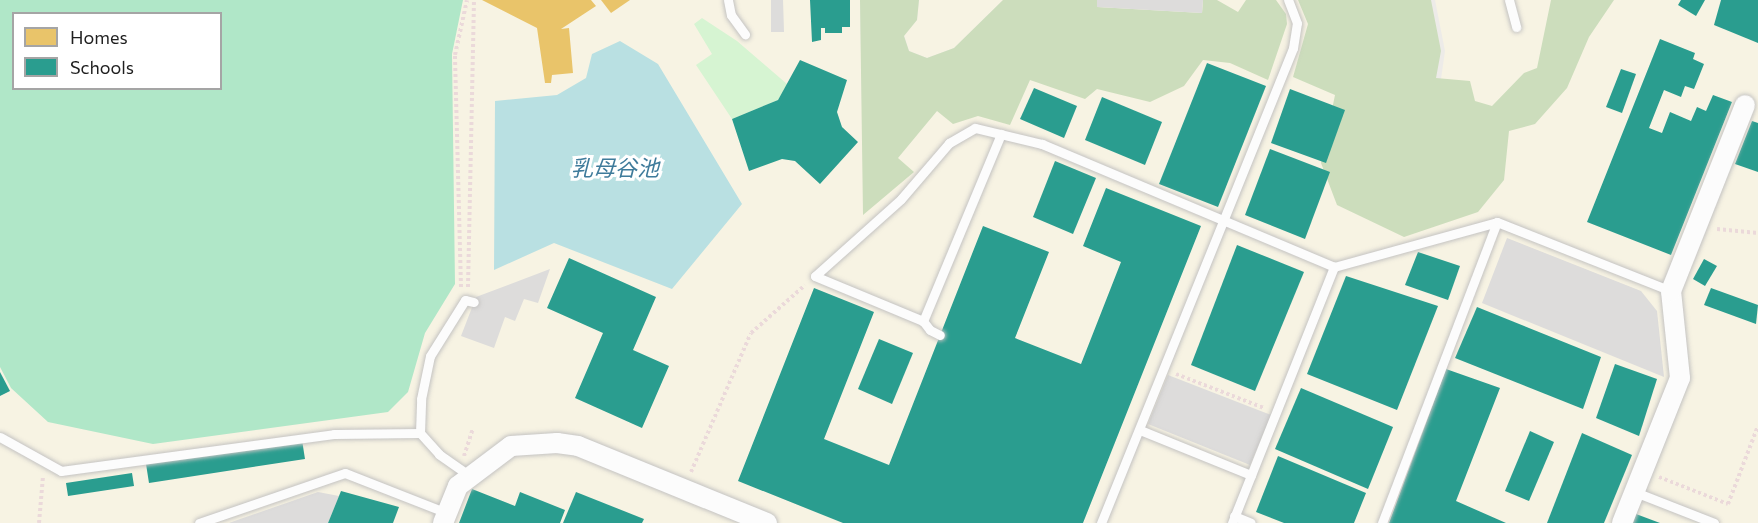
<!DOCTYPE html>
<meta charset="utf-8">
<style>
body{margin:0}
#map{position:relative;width:1758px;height:523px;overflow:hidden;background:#edebe8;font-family:Commissioner,"Noto Sans JP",sans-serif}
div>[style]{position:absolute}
.education>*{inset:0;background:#f7f3e3}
.forest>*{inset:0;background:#ccddbc}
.park>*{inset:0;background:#d6f4d2}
.pitch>*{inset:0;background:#b0e7c8}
.parking>*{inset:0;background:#dddcdb}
.water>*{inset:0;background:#b9e0e2}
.homes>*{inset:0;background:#e9c46a}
.schools>*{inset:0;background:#2a9d8f}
.path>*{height:4px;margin-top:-2px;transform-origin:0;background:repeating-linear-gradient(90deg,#ebd9da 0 3px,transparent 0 6px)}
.roads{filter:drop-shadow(0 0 2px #c4c3c2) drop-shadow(0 0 2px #c4c3c2)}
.lane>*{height:9px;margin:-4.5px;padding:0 4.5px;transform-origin:4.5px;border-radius:4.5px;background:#fcfcfc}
.street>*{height:20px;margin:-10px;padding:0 10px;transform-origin:10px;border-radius:10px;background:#fcfcfc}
span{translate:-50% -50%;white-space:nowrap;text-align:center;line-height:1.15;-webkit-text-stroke:6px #fff;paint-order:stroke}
.water-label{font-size:22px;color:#3f7b9b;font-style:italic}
.legend{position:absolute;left:12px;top:12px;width:210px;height:78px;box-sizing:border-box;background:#fff;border:2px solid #a5a5a5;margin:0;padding:8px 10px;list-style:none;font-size:18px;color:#1f1f1f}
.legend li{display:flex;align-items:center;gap:12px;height:30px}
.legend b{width:30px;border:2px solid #a5a5a5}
</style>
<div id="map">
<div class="education">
<div style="clip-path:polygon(evenodd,0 0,860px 0,863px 161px,937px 111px,1045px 0,1402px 0,1409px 75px,1441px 79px,1445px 51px,1435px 0,1758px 0,1758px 523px,0 523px,0 0,14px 14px,220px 14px,220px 88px,14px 88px,14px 14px)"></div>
<div style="clip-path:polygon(919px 0,1003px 0,954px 48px,927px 58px,909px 51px,904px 35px,917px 20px)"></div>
</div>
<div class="forest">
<div style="clip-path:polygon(860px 0,919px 0,917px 20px,904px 36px,909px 51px,927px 58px,954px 48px,1003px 0,1097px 0,1097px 7px,1202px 13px,1203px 0,1217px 0,1238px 12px,1246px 0,1276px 0,1286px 14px,1287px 24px,1268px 80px,1230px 63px,1203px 60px,1184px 86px,1150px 102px,1097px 89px,1085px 99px,1030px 80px,1010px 125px,978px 116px,953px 124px,937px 111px,898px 158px,914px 172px,863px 215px)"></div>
<div style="clip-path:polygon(1298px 0,1431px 0,1441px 51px,1436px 78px,1470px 81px,1475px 101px,1492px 106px,1524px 73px,1537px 68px,1551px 0,1614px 0,1589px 37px,1567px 88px,1535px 124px,1509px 131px,1504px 180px,1478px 212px,1404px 237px,1337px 205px,1321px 163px,1335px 95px,1293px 77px,1308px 24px)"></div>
</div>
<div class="park">
<div style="clip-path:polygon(702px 18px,737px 41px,787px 84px,778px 100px,732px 119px,696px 65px,712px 54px,694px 24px)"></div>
</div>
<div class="pitch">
<div style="clip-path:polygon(evenodd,0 0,463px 0,452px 54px,455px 284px,425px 333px,408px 392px,388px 412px,153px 444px,48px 422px,11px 388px,0 367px,0 0,14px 14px,220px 14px,220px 88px,14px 88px,14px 14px)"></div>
</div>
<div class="parking">
<div style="clip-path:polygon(771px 0,783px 0,784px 32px,771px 32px)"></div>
<div style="clip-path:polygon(1097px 0,1203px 0,1202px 13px,1097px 7px)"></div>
<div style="clip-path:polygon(1507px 238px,1641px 291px,1657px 311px,1664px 377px,1482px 303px)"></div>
<div style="clip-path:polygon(550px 269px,538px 303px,524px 299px,515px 321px,505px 317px,494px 348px,461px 336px,476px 297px)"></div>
<div style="clip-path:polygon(1168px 375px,1271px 415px,1250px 465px,1148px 424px)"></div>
<div style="clip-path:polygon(318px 492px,339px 496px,328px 523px,229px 523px)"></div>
</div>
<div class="water">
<div style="clip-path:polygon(620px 41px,658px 64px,742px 204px,672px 289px,554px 243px,494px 270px,495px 101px,557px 95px,586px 78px,592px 54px)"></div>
</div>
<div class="homes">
<div style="clip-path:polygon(482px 0,591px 0,596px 6px,561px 29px,569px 28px,573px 73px,552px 75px,551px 83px,545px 83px,537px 28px)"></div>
<div style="clip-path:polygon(601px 0,630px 0,611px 13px)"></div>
</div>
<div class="schools">
<div style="clip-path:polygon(810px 0,850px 0,850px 27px,842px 27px,842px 33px,825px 33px,825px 28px,821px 28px,821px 40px,812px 42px)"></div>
<div style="clip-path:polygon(1681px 0,1705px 0,1696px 16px,1678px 5px)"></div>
<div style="clip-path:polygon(1721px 0,1758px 0,1758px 43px,1714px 25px)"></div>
<div style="clip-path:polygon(1660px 39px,1695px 53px,1693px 59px,1704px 64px,1694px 89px,1685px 86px,1681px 97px,1664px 90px,1649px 128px,1662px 133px,1670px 112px,1691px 121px,1697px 107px,1706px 111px,1713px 95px,1732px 102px,1671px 255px,1587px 222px)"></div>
<div style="clip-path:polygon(800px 60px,847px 80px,837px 112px,842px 127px,858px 142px,820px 184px,795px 161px,782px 159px,749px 171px,732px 119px,778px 100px)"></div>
<div style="clip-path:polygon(1207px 63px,1266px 86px,1218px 207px,1159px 184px)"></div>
<div style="clip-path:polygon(1621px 69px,1636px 74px,1622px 113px,1606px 107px)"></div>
<div style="clip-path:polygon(1034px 88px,1077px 106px,1064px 138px,1020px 119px)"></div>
<div style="clip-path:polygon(1290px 89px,1345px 110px,1326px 163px,1271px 143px)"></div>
<div style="clip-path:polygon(1102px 97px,1162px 122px,1145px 165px,1085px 140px)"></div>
<div style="clip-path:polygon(1752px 121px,1758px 123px,1758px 172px,1735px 164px)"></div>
<div style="clip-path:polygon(1270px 149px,1330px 172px,1305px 239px,1245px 215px)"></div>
<div style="clip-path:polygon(1055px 161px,1096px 178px,1073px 234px,1033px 217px)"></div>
<div style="clip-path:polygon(1106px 188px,1201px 226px,1083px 523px,843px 523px,738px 481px,814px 288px,874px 312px,824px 439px,889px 465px,983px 226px,1049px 252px,1015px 338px,1081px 364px,1121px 262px,1083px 246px)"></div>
<div style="clip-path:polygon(1237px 245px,1304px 272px,1255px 391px,1191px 365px)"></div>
<div style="clip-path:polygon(1418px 252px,1460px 266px,1448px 300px,1405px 285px)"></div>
<div style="clip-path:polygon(569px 258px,656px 297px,633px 350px,669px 366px,642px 428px,575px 398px,603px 333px,547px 308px)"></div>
<div style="clip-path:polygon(1704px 259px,1717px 266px,1705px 286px,1693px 279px)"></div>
<div style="clip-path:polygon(1346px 276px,1438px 306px,1397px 410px,1307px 374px)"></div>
<div style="clip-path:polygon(1711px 288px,1758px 305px,1756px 324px,1704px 305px)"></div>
<div style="clip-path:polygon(1477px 307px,1601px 357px,1583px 409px,1455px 358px)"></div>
<div style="clip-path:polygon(879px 339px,913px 353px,892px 404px,858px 389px)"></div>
<div style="clip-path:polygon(1615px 364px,1657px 379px,1639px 436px,1596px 418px)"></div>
<div style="clip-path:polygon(1446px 369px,1500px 388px,1456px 501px,1506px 523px,1389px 523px)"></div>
<div style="clip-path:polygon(0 372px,10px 391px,0 396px)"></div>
<div style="clip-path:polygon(1301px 388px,1393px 427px,1368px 489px,1275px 449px)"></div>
<div style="clip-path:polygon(1530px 431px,1554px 442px,1529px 501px,1505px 491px)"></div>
<div style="clip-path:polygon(1582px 433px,1632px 455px,1604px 523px,1547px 523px)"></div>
<div style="clip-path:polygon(302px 440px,305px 459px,149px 483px,146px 464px)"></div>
<div style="clip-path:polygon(1278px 456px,1366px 493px,1354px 523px,1284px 523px,1256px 512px)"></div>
<div style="clip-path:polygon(132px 473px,134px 486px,68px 496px,66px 483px)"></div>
<div style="clip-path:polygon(472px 489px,515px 506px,520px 492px,565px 510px,560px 523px,459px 523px)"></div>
<div style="clip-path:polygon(341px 491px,399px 507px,393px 523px,328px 523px)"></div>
<div style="clip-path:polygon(576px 492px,644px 519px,642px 523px,563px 523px)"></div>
<div style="clip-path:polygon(1636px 514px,1660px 523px,1633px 523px)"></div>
</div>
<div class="path">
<div style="left:1717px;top:229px;width:41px;rotate:5.6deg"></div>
<div style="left:461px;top:287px;width:232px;rotate:-91.5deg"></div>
<div style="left:455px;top:55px;width:56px;rotate:-77.7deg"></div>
<div style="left:468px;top:287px;width:287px;rotate:-88.8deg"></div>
<div style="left:1176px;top:374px;width:94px;rotate:21.1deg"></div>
<div style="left:464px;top:456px;width:29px;rotate:-72deg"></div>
<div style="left:691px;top:472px;width:151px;rotate:-66.7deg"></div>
<div style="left:751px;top:333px;width:72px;rotate:-41.6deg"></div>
<div style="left:1659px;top:477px;width:74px;rotate:21.4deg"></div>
<div style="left:1728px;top:504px;width:84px;rotate:-69deg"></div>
<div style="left:39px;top:523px;width:47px;rotate:-85.1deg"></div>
</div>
<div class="roads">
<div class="lane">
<div style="left:728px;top:0;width:15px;rotate:79deg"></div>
<div style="left:731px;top:15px;width:24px;rotate:54deg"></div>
<div style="left:1509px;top:0;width:28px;rotate:75deg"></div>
<div style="left:1001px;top:134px;width:203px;rotate:112.6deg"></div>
<div style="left:923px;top:321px;width:117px;rotate:-157.4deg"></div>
<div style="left:815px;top:276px;width:115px;rotate:-41.8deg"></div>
<div style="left:901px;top:199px;width:74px;rotate:-49.4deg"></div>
<div style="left:949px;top:143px;width:30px;rotate:-30deg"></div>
<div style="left:975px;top:128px;width:69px;rotate:13.4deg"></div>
<div style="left:1042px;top:144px;width:317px;rotate:22.8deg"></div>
<div style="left:1334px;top:267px;width:169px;rotate:-15.4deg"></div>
<div style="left:1497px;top:222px;width:187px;rotate:21.6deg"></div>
<div style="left:923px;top:321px;width:11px;rotate:52deg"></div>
<div style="left:930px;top:330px;width:11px;rotate:27deg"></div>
<div style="left:1140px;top:430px;width:120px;rotate:22.1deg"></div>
<div style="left:0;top:437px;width:70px;rotate:29.1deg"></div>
<div style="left:61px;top:471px;width:275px;rotate:-7.7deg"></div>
<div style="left:334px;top:434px;width:86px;rotate:-0.7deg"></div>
<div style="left:470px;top:476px;width:38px;rotate:-145deg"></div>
<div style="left:439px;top:454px;width:28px;rotate:-132deg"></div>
<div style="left:420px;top:433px;width:34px;rotate:-88deg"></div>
<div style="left:421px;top:399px;width:44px;rotate:-78.2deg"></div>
<div style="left:430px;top:356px;width:66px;rotate:-58deg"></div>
<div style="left:465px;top:300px;width:9px;rotate:13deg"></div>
<div style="left:1635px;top:492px;width:85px;rotate:21.4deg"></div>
<div style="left:1234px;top:516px;width:18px;rotate:22deg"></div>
<div style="left:199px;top:523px;width:154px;rotate:-18.9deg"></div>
<div style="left:345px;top:473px;width:110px;rotate:21.4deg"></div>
<div style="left:1101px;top:523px;width:512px;rotate:-67.99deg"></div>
<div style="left:1293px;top:48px;width:25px;rotate:-81deg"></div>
<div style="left:1297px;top:23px;width:25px;rotate:-111deg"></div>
<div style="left:1232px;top:523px;width:276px;rotate:-68.3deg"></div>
<div style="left:1382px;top:523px;width:322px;rotate:-69.1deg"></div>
</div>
<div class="street">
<div style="left:443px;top:523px;width:40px;rotate:-68deg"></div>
<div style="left:458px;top:486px;width:66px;rotate:-37deg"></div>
<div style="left:511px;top:446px;width:46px;rotate:-3.7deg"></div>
<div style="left:557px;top:443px;width:21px;rotate:8deg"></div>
<div style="left:578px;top:446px;width:204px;rotate:22.2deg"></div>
<div style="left:1622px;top:523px;width:156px;rotate:-68.2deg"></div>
<div style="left:1680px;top:378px;width:87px;rotate:-95.9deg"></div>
<div style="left:1671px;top:291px;width:200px;rotate:-68.3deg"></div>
</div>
</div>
<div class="water-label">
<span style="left:615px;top:168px">乳母谷池</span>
</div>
<ul class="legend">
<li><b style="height:16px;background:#e9c46a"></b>Homes</li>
<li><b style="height:16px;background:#2a9d8f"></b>Schools</li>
</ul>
</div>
